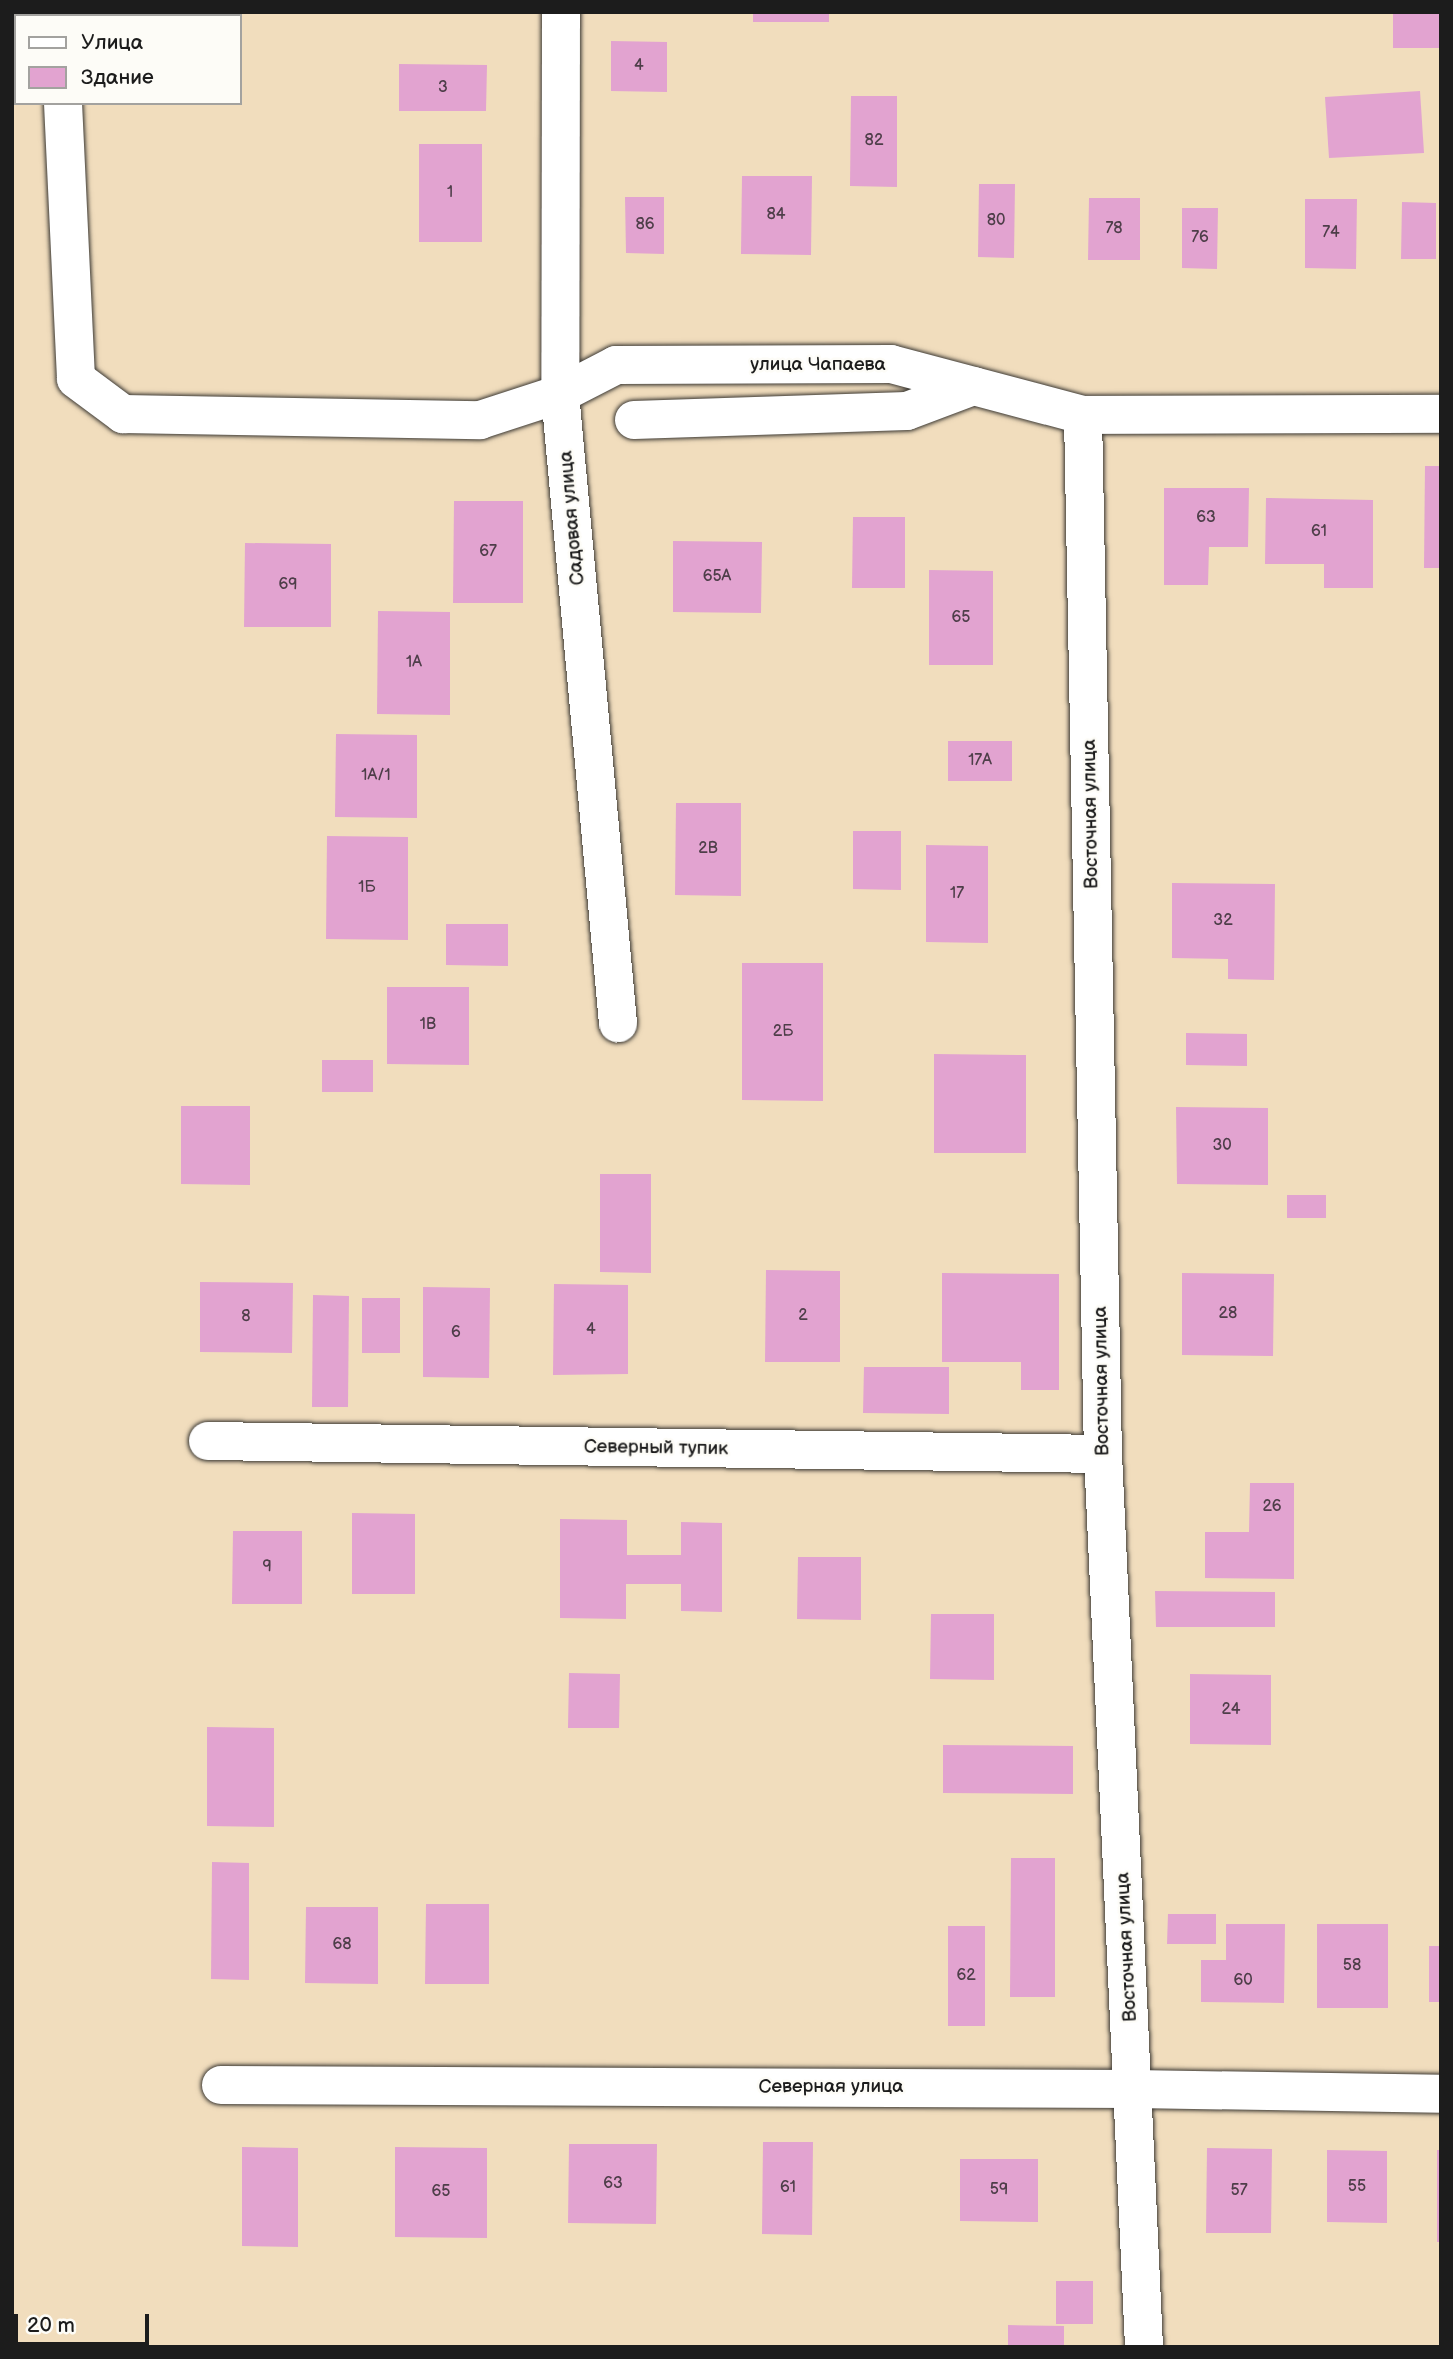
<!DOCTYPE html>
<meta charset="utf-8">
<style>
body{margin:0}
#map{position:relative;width:1453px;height:2359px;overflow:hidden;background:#f1ddbd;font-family:"Balsamiq Sans",sans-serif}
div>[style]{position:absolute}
.building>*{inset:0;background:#e2a3d0}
.roads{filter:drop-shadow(0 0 2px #3c3934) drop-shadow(0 0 2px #3c3934)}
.minor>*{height:38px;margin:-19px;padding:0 19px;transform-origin:19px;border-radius:19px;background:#fff}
span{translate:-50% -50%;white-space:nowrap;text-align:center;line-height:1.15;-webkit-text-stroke:5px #fdfcf7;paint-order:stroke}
.number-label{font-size:16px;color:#4e3e49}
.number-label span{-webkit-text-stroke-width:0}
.street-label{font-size:19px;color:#1c1c1c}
.frame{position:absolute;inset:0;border:14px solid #1c1c1c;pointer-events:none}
.legend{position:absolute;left:14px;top:14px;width:228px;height:91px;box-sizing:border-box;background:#fdfcf7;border:2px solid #a3a29f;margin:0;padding:9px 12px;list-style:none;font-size:21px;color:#1c1c1c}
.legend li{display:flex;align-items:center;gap:14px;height:35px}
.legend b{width:35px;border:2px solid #a3a29f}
.scale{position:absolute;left:14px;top:2314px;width:135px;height:32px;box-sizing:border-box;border:4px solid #1c1c1c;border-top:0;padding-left:9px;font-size:21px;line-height:24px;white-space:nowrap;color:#1c1c1c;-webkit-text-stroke:5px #fdfcf7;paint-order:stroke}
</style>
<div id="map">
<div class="building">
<div style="clip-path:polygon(753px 12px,829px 12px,829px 22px,753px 22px)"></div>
<div style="clip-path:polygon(1393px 12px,1440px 12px,1440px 48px,1393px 48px)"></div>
<div style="clip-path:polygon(611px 41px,667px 42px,667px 92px,611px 91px)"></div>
<div style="clip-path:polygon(399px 64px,487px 65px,486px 111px,399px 111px)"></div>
<div style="clip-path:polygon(1420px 91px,1424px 153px,1329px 158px,1325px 97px)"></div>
<div style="clip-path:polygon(851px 96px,897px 96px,897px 187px,850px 186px)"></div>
<div style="clip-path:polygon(419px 144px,482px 144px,482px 242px,419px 242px)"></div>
<div style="clip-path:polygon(742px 176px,812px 176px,811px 255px,741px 254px)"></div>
<div style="clip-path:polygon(979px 184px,1015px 184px,1014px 258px,978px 257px)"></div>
<div style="clip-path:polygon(625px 197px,664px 197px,664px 254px,626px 253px)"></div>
<div style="clip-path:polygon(1089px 198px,1140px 198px,1140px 260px,1088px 260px)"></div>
<div style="clip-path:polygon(1305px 199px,1357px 199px,1356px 269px,1305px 268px)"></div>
<div style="clip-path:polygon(1402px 202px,1436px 203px,1436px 259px,1401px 259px)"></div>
<div style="clip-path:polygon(1182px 208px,1218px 208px,1217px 269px,1182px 268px)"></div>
<div style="clip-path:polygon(1425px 466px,1441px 466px,1441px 568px,1424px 568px)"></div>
<div style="clip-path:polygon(1164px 488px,1249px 488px,1248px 547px,1209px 547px,1208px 585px,1164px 585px)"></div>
<div style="clip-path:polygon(1266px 498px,1373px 500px,1373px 588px,1324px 588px,1324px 564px,1265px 564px)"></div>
<div style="clip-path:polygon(454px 501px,523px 501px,523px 603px,453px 603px)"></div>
<div style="clip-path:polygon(853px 517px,905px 517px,905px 588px,852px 588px)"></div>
<div style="clip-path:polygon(673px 541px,762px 542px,761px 613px,673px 612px)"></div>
<div style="clip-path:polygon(245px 543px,331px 544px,331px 627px,244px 627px)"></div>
<div style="clip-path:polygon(929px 570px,993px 571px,993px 665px,929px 665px)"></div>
<div style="clip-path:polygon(378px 611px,450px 612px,450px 715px,377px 714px)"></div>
<div style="clip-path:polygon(336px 734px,417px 735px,417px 818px,335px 817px)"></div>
<div style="clip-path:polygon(948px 741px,1012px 741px,1012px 781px,948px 781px)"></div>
<div style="clip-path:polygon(676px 803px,741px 803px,741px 896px,675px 895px)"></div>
<div style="clip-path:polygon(853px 831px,901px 831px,901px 890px,853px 889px)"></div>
<div style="clip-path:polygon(327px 836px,408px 837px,408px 940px,326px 939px)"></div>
<div style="clip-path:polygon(926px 845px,988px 846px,988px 943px,926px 942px)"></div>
<div style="clip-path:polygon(1172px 883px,1275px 884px,1274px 980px,1228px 979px,1228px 959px,1172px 958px)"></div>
<div style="clip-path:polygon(446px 924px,508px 924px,508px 966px,446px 965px)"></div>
<div style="clip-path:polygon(742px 963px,823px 963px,823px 1101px,742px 1100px)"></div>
<div style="clip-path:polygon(387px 987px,469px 987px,469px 1065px,387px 1064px)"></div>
<div style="clip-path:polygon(1186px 1033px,1247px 1034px,1247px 1066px,1186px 1065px)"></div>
<div style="clip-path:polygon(934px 1054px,1026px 1055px,1026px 1153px,934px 1153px)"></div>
<div style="clip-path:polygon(322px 1060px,373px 1060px,373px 1092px,322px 1092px)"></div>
<div style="clip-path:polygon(181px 1106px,250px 1106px,250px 1185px,181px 1184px)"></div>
<div style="clip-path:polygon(1176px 1107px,1268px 1108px,1268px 1185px,1177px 1184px)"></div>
<div style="clip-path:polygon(600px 1174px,651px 1174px,651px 1273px,600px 1272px)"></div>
<div style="clip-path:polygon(1287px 1195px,1326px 1195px,1326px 1218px,1287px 1218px)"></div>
<div style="clip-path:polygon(766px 1270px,840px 1271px,840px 1362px,765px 1362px)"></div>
<div style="clip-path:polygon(942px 1273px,1059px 1274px,1059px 1390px,1021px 1390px,1021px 1362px,942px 1362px)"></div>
<div style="clip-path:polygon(1182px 1273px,1274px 1274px,1273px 1356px,1182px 1355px)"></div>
<div style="clip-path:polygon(200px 1282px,293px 1283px,292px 1353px,200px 1352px)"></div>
<div style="clip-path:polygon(554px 1284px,628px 1285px,628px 1374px,553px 1375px)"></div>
<div style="clip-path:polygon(423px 1287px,490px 1288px,489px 1378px,423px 1377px)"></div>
<div style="clip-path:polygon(313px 1295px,349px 1296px,348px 1407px,312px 1407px)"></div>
<div style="clip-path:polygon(362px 1298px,400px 1298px,400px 1353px,362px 1353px)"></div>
<div style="clip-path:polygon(864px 1367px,949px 1367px,949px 1414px,863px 1413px)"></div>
<div style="clip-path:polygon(1250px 1483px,1294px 1483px,1294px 1579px,1205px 1578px,1205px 1532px,1249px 1532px)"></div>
<div style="clip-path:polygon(352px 1513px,415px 1514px,415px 1594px,352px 1594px)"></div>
<div style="clip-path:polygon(560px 1519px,627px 1520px,627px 1555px,681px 1555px,681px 1522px,722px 1523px,722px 1612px,681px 1611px,681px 1584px,626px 1584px,626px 1619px,560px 1618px)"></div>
<div style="clip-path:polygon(233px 1531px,302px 1531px,302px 1604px,232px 1604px)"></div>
<div style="clip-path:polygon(798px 1557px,861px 1557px,861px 1620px,797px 1619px)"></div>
<div style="clip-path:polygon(1155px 1591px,1275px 1592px,1275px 1627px,1156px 1627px)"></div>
<div style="clip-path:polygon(931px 1614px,994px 1614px,994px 1680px,930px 1679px)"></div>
<div style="clip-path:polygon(569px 1673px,620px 1674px,619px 1728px,568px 1728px)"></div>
<div style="clip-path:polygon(1190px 1674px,1271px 1675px,1271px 1745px,1190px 1744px)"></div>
<div style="clip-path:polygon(207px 1727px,274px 1728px,274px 1827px,207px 1826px)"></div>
<div style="clip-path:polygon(943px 1745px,1073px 1746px,1073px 1794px,943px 1793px)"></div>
<div style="clip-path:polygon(1011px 1858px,1055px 1858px,1055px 1997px,1010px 1997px)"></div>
<div style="clip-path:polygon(212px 1862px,249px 1863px,249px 1980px,211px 1979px)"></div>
<div style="clip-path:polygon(426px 1904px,489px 1904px,489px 1984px,425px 1984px)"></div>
<div style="clip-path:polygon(306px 1907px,378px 1907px,378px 1984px,305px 1983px)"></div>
<div style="clip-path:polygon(1168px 1914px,1216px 1914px,1216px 1944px,1167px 1944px)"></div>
<div style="clip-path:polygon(1226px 1924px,1285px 1924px,1284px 2003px,1201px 2002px,1201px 1960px,1226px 1960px)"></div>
<div style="clip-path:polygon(1317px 1924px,1388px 1924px,1388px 2008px,1317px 2008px)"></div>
<div style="clip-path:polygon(948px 1926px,985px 1926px,985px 2026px,948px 2026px)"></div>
<div style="clip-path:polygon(1429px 1946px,1441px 1946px,1441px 2002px,1429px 2002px)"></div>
<div style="clip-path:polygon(763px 2142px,813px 2142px,812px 2235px,762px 2234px)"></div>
<div style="clip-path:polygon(569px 2144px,657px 2144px,656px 2224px,568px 2223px)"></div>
<div style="clip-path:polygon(242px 2147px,298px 2148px,298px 2247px,242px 2246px)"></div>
<div style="clip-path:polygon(395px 2147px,487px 2148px,487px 2238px,395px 2237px)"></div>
<div style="clip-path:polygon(1207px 2148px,1272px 2149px,1271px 2233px,1206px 2233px)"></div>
<div style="clip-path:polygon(1327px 2150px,1387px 2151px,1387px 2223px,1327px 2222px)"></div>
<div style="clip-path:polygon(1437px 2150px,1441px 2150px,1441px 2242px,1437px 2242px)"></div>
<div style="clip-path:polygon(960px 2159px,1038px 2159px,1038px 2222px,960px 2221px)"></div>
<div style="clip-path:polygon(1056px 2281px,1093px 2281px,1093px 2324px,1056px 2324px)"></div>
<div style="clip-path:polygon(1008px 2325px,1064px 2326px,1064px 2347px,1008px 2347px)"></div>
</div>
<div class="roads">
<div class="minor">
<div style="left:58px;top:12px;width:4px;rotate:76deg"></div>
<div style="left:561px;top:12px;width:382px;rotate:90.1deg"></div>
<div style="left:560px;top:394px;width:632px;rotate:84.73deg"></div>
<div style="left:63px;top:103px;width:276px;rotate:87.3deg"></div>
<div style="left:76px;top:379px;width:59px;rotate:36.7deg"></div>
<div style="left:123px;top:414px;width:357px;rotate:1deg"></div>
<div style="left:480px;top:420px;width:84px;rotate:-18deg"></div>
<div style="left:560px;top:394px;width:63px;rotate:-27.4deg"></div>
<div style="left:616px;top:365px;width:275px;rotate:-0.2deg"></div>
<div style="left:891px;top:364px;width:199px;rotate:14.9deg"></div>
<div style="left:1083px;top:415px;width:358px;rotate:-0.2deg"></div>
<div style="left:1083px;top:415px;width:1039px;rotate:88.9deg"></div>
<div style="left:1103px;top:1454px;width:894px;rotate:87.37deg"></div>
<div style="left:634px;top:420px;width:273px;rotate:-1.9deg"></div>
<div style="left:907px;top:411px;width:71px;rotate:-20.7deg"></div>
<div style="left:208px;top:1441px;width:895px;rotate:0.83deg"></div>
<div style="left:221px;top:2085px;width:913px;rotate:0.25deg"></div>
<div style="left:1134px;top:2089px;width:307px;rotate:0.9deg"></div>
</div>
</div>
<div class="number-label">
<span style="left:639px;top:66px">4</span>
<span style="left:443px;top:88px">3</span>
<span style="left:874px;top:141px">82</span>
<span style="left:450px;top:193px">1</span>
<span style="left:776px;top:215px">84</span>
<span style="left:996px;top:221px">80</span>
<span style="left:645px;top:225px">86</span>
<span style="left:1114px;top:229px">78</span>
<span style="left:1331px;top:233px">74</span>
<span style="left:1200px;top:238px">76</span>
<span style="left:1206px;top:518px">63</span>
<span style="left:1319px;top:532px">61</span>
<span style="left:488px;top:552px">67</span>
<span style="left:717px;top:577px">65А</span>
<span style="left:288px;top:585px">69</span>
<span style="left:961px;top:618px">65</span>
<span style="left:414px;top:663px">1А</span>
<span style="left:980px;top:761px">17А</span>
<span style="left:376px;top:776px">1А/1</span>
<span style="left:708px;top:849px">2В</span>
<span style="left:367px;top:888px">1Б</span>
<span style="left:957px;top:894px">17</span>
<span style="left:1223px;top:921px">32</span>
<span style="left:428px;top:1025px">1В</span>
<span style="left:783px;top:1032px">2Б</span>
<span style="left:1222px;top:1146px">30</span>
<span style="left:1228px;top:1314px">28</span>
<span style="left:803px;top:1316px">2</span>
<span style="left:246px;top:1317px">8</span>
<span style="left:591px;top:1330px">4</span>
<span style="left:456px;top:1333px">6</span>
<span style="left:1272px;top:1507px">26</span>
<span style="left:267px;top:1567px">9</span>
<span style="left:1231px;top:1710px">24</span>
<span style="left:342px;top:1945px">68</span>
<span style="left:1352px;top:1966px">58</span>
<span style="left:966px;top:1976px">62</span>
<span style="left:1243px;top:1981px">60</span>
<span style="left:613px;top:2184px">63</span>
<span style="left:1357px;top:2187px">55</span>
<span style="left:788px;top:2188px">61</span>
<span style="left:999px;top:2190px">59</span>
<span style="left:1239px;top:2191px">57</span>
<span style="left:441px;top:2192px">65</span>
</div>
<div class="street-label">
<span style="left:818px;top:365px">улица Чапаева</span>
<span style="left:572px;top:518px;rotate:-95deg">Садовая улица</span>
<span style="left:1091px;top:814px;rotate:-91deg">Восточная улица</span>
<span style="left:1102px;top:1381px;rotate:-91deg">Восточная улица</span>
<span style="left:656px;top:1448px;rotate:1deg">Северный тупик</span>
<span style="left:1127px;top:1947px;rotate:-93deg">Восточная улица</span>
<span style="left:831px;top:2087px">Северная улица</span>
</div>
<div class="frame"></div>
<ul class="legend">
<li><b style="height:9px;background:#fff"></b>Улица</li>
<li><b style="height:19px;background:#e2a3d0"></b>Здание</li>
</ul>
<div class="scale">20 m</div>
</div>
